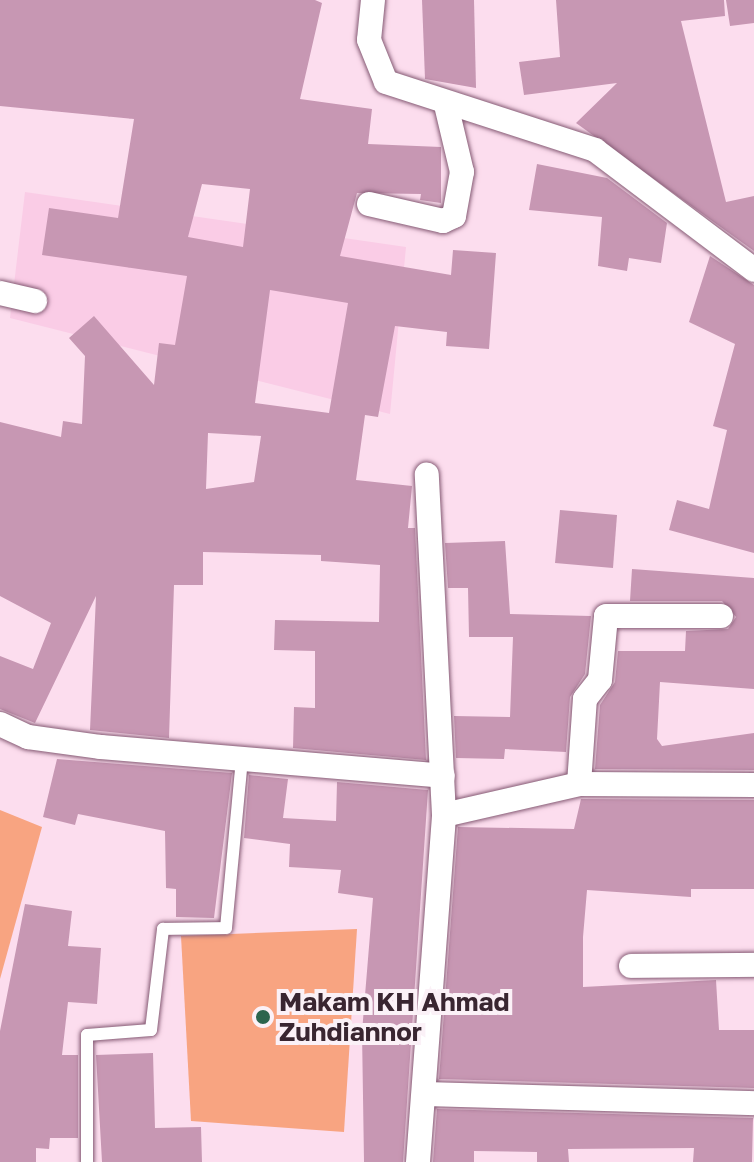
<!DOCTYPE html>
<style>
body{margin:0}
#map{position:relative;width:754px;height:1162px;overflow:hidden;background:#fcddee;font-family:"Golos Text",sans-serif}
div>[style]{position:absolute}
.built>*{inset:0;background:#facce6}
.green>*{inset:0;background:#f8a481}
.building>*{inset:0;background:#c797b3}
.roads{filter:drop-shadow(0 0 2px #855a74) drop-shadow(0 0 2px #855a74)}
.service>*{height:12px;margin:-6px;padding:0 6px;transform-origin:6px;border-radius:6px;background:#fff}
.minor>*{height:24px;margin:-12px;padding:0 12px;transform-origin:12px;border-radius:12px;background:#fff}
.dots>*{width:22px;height:22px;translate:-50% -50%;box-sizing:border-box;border:4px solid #fbf1f7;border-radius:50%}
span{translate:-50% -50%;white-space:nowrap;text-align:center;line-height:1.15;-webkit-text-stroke:8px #fbf1f7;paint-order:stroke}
.poi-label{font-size:26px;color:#392631;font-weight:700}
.left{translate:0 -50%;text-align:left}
</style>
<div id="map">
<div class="built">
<div style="clip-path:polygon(25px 192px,406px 247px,390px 414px,10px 318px)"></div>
</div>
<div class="green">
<div style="clip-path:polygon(0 810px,42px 827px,0 979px)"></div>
<div style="clip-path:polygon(357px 929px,344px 1132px,191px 1121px,181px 936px)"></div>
</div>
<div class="building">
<div style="clip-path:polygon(evenodd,0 0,315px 0,322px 3px,300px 99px,372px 109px,368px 144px,441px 147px,441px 203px,420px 200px,421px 194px,357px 193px,340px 256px,451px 275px,453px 250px,496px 253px,489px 349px,446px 346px,447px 332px,395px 326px,378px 417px,365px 415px,356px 480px,412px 486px,408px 528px,415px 528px,426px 760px,293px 748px,294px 707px,315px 708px,315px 651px,274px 650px,275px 620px,379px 622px,380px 565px,321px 561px,321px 555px,203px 552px,203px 585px,174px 585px,169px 738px,90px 730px,96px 596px,35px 723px,0 709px,0 656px,33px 669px,51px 623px,0 596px,0 422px,61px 437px,63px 421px,82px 424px,85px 356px,69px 338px,94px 316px,154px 385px,159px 343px,175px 345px,187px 276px,42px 255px,49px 208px,118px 218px,134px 119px,0 106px,0 0,202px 184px,250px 189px,243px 247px,188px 237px,202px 184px,0 0,270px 290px,348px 303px,329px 413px,255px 403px,270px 290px,0 0,208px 433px,261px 436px,254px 482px,206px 489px,208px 433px)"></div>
<div style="clip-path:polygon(422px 0,474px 0,476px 88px,425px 79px)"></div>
<div style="clip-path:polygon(556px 0,724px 0,725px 16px,681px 21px,726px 202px,754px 196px,754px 251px,576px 123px,617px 83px,524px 95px,519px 62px,560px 57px)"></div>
<div style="clip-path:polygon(726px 0,754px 0,754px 23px,730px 26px)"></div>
<div style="clip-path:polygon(537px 164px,607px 178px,667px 223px,661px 263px,629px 258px,627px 271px,598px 266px,602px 217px,529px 210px)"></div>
<div style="clip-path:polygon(710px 256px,754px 285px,754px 553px,669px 530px,677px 500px,709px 509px,727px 430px,713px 426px,735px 344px,689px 322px)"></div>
<div style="clip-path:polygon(560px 510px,617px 515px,613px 568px,555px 563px)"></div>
<div style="clip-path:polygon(505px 541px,510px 614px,591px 616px,585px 674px,570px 697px,566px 752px,505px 749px,504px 759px,456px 758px,454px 716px,510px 717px,513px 637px,469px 637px,468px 588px,448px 588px,445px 543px)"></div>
<div style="clip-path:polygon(632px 569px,754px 578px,754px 689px,660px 682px,657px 739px,662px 746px,754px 733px,754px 770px,595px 769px,600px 705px,615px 682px,618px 651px,685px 651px,686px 631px,728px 629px,736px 617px,722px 601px,630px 601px)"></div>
<div style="clip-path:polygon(57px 759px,232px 773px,214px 918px,176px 917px,176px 889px,166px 888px,165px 831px,78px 814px,75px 825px,43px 817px)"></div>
<div style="clip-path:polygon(249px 775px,288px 779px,283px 818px,336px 821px,337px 782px,428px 790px,403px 1162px,364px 1162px,362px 1032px,373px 898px,338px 893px,341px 870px,289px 867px,290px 844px,244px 838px)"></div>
<div style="clip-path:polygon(581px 799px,754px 800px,754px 889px,691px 889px,691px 897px,587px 890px,583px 937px,583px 987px,716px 980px,719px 1030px,754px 1030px,754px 1088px,439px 1079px,458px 827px,574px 829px)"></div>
<div style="clip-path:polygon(25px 904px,72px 911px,68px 946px,101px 948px,97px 1004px,68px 1002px,62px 1055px,78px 1055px,78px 1138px,50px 1138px,49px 1149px,36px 1148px,36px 1162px,0 1162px,0 1031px)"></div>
<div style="clip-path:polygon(153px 1053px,155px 1128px,201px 1127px,202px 1162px,102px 1162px,96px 1055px)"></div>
<div style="clip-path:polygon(437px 1109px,753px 1118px,752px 1162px,693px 1162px,694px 1148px,568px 1149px,569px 1162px,537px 1162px,537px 1152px,474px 1151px,474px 1162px,433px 1162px)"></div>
</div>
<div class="roads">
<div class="service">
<div style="left:87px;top:1162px;width:127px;rotate:-90deg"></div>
<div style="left:87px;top:1035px;width:64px;rotate:-4.5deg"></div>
<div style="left:151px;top:1030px;width:102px;rotate:-83.2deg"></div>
<div style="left:163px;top:929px;width:63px;rotate:-0.9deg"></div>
<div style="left:226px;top:928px;width:171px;rotate:-84.6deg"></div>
</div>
<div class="minor">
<div style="left:373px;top:0;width:40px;rotate:95.7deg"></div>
<div style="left:369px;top:40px;width:45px;rotate:68deg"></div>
<div style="left:386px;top:82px;width:220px;rotate:18deg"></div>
<div style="left:595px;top:150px;width:199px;rotate:37deg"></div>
<div style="left:369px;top:204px;width:76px;rotate:12.9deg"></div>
<div style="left:443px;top:221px;width:12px;rotate:-24deg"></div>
<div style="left:454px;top:216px;width:45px;rotate:-79.7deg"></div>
<div style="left:462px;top:172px;width:69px;rotate:-103.4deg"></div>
<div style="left:0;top:293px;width:36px;rotate:13deg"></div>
<div style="left:0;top:724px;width:31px;rotate:25deg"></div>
<div style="left:28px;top:737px;width:74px;rotate:7.8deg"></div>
<div style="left:101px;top:747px;width:343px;rotate:4.8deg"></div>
<div style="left:579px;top:784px;width:85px;rotate:-86deg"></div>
<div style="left:585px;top:699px;width:24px;rotate:-52deg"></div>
<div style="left:600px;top:680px;width:64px;rotate:-84.6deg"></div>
<div style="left:606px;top:616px;width:115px"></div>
<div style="left:444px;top:815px;width:139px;rotate:-12.9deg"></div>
<div style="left:579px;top:784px;width:175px;rotate:0.3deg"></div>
<div style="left:631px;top:966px;width:123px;rotate:-0.5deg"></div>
<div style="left:428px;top:1094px;width:326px;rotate:1.6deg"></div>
<div style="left:418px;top:1162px;width:348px;rotate:-85.7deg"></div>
<div style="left:444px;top:815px;width:341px;rotate:-92.9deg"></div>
</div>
</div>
<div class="dots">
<div style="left:263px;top:1017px;background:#2d654d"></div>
</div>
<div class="poi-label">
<span class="left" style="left:279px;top:1017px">Makam KH Ahmad<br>Zuhdiannor</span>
</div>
</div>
